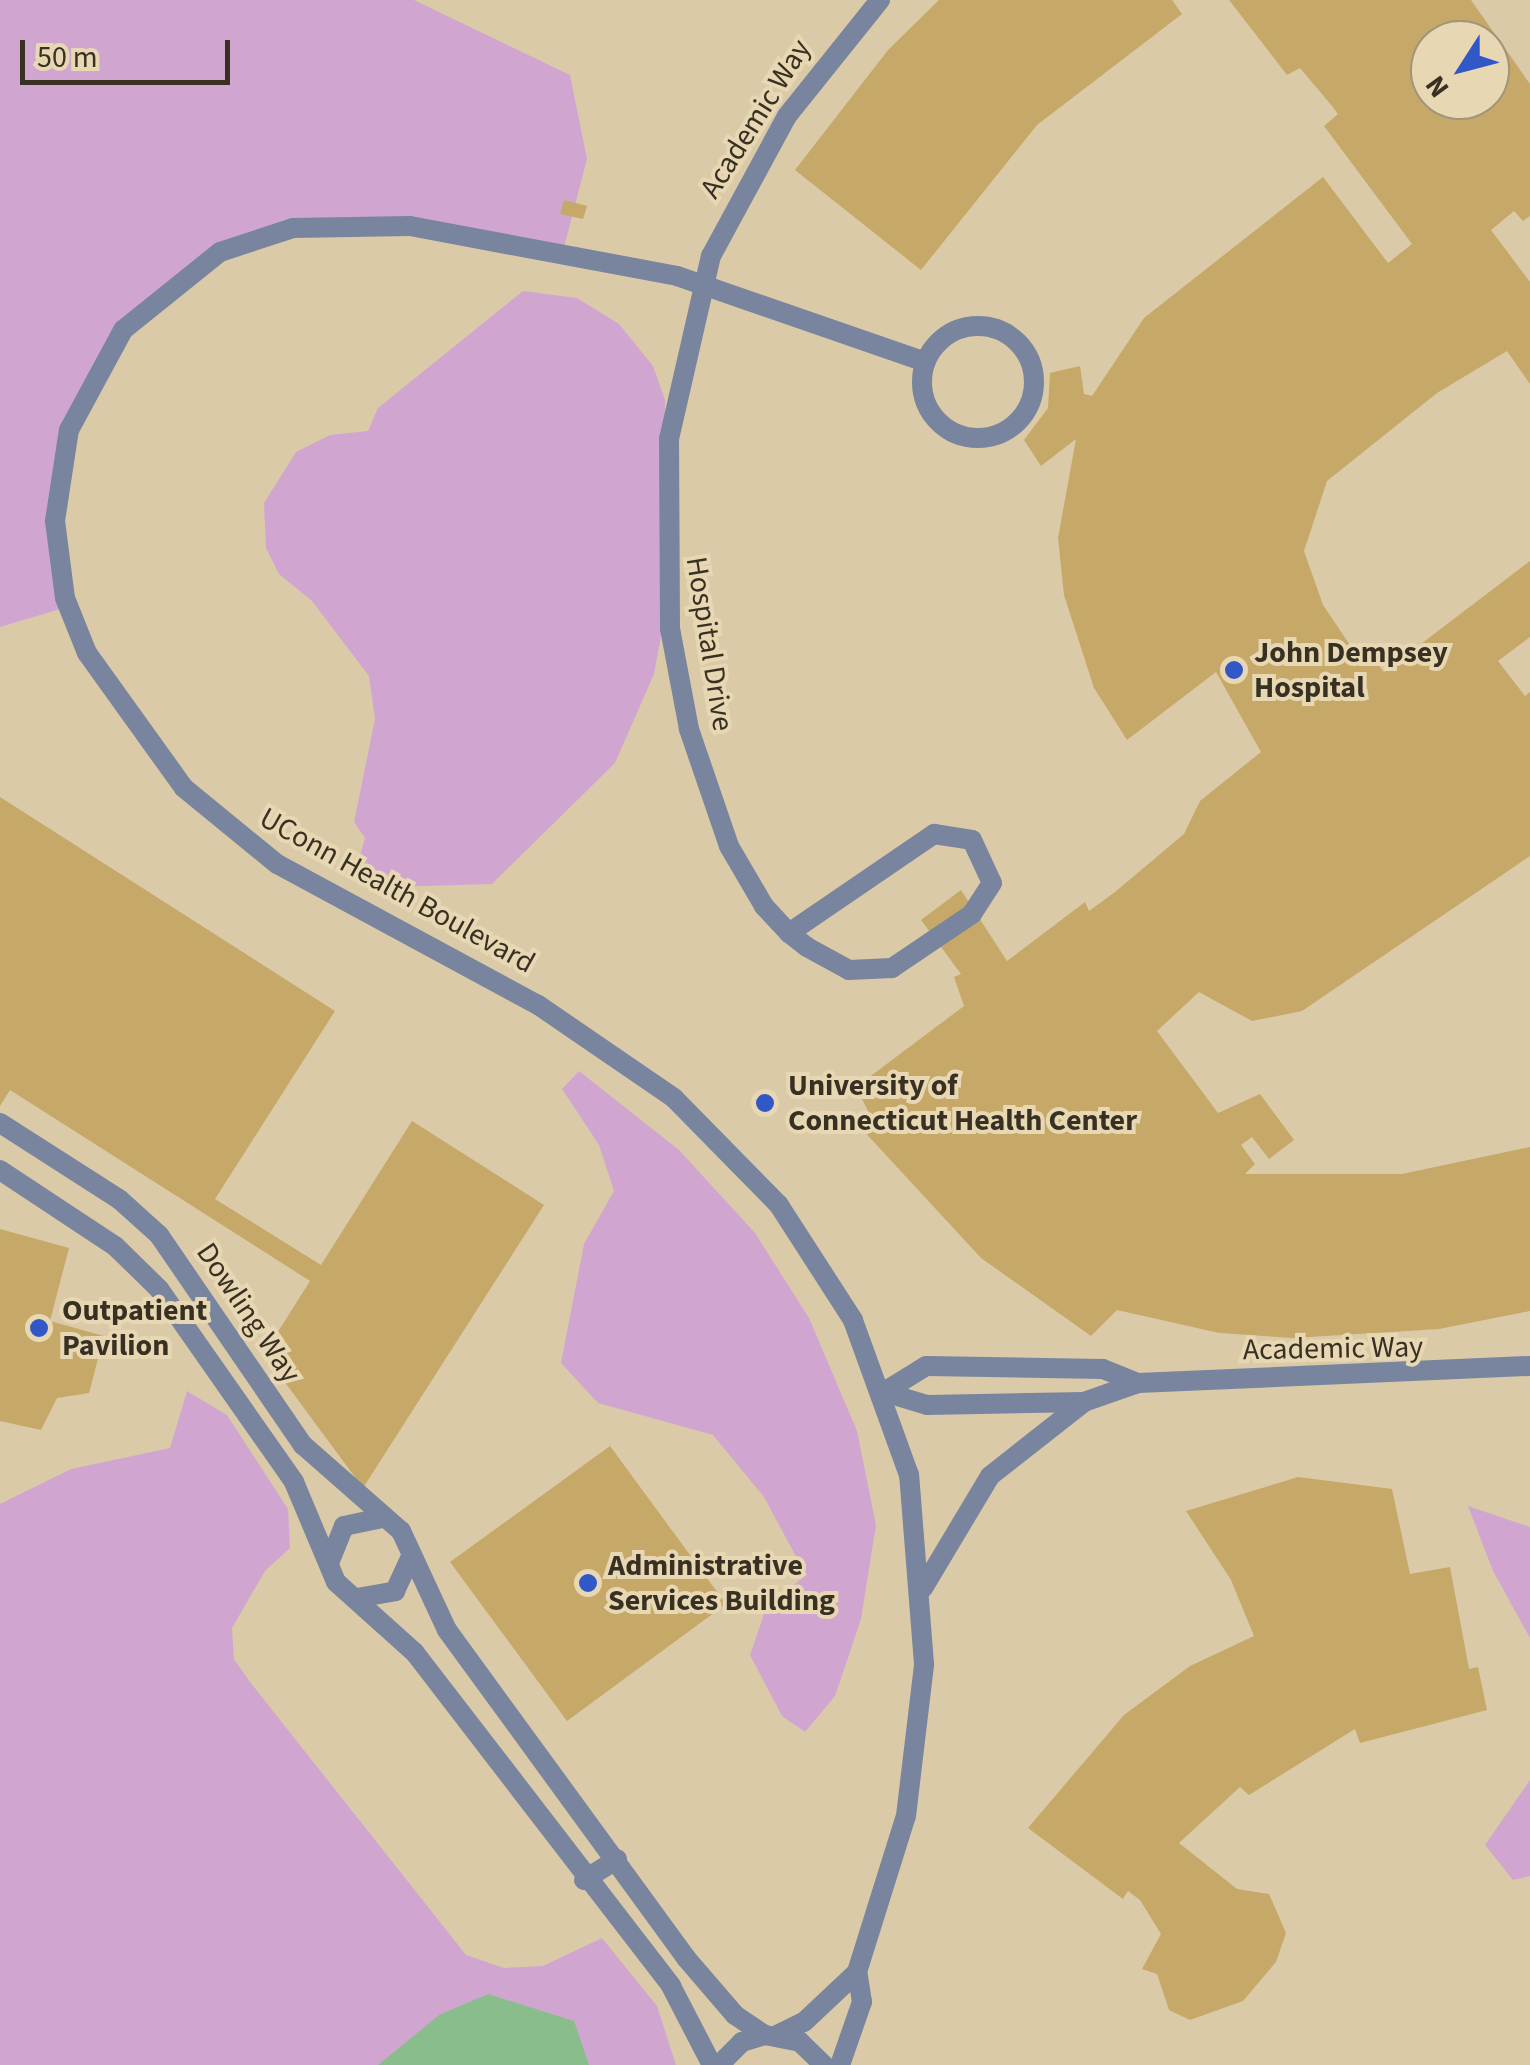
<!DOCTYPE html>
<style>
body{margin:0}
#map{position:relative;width:1530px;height:2065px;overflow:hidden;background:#dacaa7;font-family:"Source Sans 3",sans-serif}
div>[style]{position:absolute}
.green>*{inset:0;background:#d0a6d1}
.water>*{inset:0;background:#89be8c}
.building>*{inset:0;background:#c6a969}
.minor>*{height:20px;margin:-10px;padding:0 10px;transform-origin:10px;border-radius:10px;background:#79849e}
.minor>.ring{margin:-10px;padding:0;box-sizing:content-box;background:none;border:20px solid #79849e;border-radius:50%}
.dots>*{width:28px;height:28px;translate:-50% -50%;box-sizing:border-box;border:5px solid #e7d7b3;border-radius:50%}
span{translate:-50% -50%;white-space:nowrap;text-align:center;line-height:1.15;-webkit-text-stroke:8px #e7d7b3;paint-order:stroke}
.street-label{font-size:30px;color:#383123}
.poi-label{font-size:30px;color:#383123;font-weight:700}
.left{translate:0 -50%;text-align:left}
.north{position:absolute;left:1410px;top:20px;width:100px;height:100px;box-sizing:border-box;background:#e7d7b3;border:2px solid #a19579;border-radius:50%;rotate:234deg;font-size:28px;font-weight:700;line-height:40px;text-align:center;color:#383123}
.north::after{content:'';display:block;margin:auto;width:35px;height:45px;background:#3257c7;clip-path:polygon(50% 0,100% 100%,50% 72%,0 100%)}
.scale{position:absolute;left:20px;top:40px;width:210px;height:45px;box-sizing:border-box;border:5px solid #383123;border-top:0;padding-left:12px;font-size:30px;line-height:35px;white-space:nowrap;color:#383123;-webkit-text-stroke:8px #e7d7b3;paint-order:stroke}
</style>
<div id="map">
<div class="green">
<div style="clip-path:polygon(0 0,414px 0,570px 75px,587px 159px,563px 251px,343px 222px,250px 237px,161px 289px,61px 437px,67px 607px,0 627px)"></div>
<div style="clip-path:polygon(523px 291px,577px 298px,619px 324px,653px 366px,665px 400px,665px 615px,654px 674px,615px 763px,492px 884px,390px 887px,358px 863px,365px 838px,354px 822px,375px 719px,369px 676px,312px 601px,279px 574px,266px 548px,264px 503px,296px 452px,330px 435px,368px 431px,378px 408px)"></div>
<div style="clip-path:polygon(579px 1071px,679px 1150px,755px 1233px,809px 1318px,857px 1431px,876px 1525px,861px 1619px,835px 1696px,805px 1732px,782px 1716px,750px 1655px,766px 1608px,806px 1575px,764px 1497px,713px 1435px,598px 1403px,561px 1363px,584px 1244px,614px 1191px,599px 1145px,562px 1089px)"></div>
<div style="clip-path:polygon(187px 1391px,227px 1415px,288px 1509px,290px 1548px,265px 1571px,232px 1628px,234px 1659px,250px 1682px,466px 1955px,504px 1968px,543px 1966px,602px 1938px,657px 2006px,676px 2065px,0 2065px,0 1504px,71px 1469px,170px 1448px)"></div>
<div style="clip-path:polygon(1468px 1506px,1530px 1527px,1530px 1638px,1493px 1571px)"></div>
<div style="clip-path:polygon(1530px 1780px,1530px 1876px,1513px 1880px,1485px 1845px)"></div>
</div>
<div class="water">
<div style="clip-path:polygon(488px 1994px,574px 2021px,589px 2065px,378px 2065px,439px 2015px)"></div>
</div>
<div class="building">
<div style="clip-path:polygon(939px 0,1172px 0,1182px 14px,1037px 125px,921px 270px,795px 170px,888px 50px)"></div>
<div style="clip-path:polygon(evenodd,1229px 0,1471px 0,1530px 84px,1530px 216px,1523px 221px,1514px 211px,1491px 230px,1530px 282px,1530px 384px,1507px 351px,1437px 393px,1327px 481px,1304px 551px,1323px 605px,1352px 648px,1361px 643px,1384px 672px,1530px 561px,1530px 637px,1498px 661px,1525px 696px,1530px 692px,1530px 856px,1302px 1011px,1252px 1021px,1199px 992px,1157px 1031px,1218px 1113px,1260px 1094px,1294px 1140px,1269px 1159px,1252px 1137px,1241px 1145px,1255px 1164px,1245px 1174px,1402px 1174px,1530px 1147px,1530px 1311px,1439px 1329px,1293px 1338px,1219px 1333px,1117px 1310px,1091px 1336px,981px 1258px,860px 1127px,870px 1115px,856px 1087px,964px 1006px,954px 977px,961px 974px,921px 920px,961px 890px,1007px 961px,1085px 902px,1089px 911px,1115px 892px,1184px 834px,1200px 801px,1261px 752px,1216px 672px,1127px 740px,1094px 688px,1064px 595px,1058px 538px,1076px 439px,1041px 466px,1024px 440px,1048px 408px,1050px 373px,1080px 366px,1084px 394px,1092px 396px,1144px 318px,1323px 177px,1388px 263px,1412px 244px,1324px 126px,1338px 114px,1332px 106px,1300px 68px,1287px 75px,1229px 0,1430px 40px,1490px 40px,1490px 100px,1430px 100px,1430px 40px)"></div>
<div style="clip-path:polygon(564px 200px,587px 206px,583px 219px,560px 214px)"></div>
<div style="clip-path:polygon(0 797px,335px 1011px,215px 1199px,321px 1265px,412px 1121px,544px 1205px,363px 1488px,264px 1354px,310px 1281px,10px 1090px,0 1106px)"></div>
<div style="clip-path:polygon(0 1229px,69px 1248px,50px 1321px,104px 1336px,89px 1393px,57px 1398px,41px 1430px,0 1421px)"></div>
<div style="clip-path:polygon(610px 1446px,726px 1604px,567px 1721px,450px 1562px)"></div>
<div style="clip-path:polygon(1298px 1477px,1392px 1489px,1410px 1574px,1450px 1567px,1469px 1669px,1478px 1667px,1487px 1710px,1360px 1743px,1355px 1729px,1249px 1795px,1240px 1787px,1179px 1843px,1237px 1889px,1269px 1894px,1286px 1933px,1276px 1962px,1243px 2001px,1190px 2020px,1169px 2010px,1157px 1974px,1142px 1969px,1161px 1934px,1140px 1900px,1128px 1891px,1123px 1899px,1028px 1828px,1124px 1715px,1190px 1666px,1254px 1636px,1231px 1580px,1186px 1511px)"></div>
</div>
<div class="minor">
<div class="ring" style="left:922px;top:326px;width:92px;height:92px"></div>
<div style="left:789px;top:933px;width:176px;rotate:-34.3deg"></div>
<div style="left:934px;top:834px;width:38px;rotate:9deg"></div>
<div style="left:972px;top:840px;width:47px;rotate:65.1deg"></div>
<div style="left:992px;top:883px;width:37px;rotate:123deg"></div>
<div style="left:972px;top:914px;width:97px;rotate:146deg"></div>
<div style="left:892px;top:968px;width:43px;rotate:177.3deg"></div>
<div style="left:849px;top:970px;width:48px;rotate:-151.3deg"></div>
<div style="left:807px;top:947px;width:23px;rotate:-142deg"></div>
<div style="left:789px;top:933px;width:37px;rotate:-133deg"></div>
<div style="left:764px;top:906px;width:69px;rotate:-120.3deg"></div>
<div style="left:729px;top:846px;width:124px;rotate:-108.9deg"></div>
<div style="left:689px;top:729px;width:103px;rotate:-100.7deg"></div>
<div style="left:670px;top:628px;width:189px;rotate:-90.3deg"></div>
<div style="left:669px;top:439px;width:188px;rotate:-77.1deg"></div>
<div style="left:711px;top:256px;width:159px;rotate:-61.5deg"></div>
<div style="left:787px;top:116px;width:149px;rotate:-51.3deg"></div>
<div style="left:0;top:1123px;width:141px;rotate:32.6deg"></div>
<div style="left:119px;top:1199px;width:54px;rotate:42deg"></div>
<div style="left:159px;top:1235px;width:255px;rotate:55.6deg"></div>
<div style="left:303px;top:1445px;width:130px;rotate:41.3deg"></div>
<div style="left:401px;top:1531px;width:109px;rotate:65.1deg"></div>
<div style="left:447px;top:1630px;width:406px;rotate:53.9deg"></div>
<div style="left:686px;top:1958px;width:75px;rotate:49.3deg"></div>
<div style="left:735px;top:2015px;width:36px;rotate:34deg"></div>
<div style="left:0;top:1170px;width:138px;rotate:33.5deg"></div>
<div style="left:115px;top:1246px;width:62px;rotate:44.3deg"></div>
<div style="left:159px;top:1289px;width:236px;rotate:55deg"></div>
<div style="left:294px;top:1482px;width:108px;rotate:67.2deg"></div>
<div style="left:336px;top:1582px;width:106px;rotate:41.9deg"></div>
<div style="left:415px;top:1653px;width:420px;rotate:52.4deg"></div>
<div style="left:671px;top:1986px;width:89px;rotate:62.6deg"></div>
<div style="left:1138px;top:1383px;width:57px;rotate:160.6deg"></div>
<div style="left:1084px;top:1402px;width:157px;rotate:178.9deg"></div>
<div style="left:927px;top:1405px;width:45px;rotate:-163.2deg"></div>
<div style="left:884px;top:1392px;width:49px;rotate:-31.8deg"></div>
<div style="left:926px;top:1366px;width:177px;rotate:1deg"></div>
<div style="left:1103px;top:1369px;width:38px;rotate:22deg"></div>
<div style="left:1138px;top:1383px;width:392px;rotate:-2.5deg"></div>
<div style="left:329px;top:1563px;width:40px;rotate:-68deg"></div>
<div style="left:344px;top:1526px;width:38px;rotate:-12deg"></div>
<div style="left:923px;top:1588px;width:131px;rotate:-59.1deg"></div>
<div style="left:990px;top:1476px;width:120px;rotate:-38.2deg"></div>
<div style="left:357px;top:1598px;width:39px;rotate:-10deg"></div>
<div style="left:395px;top:1591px;width:38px;rotate:-65deg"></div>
<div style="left:584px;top:1880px;width:39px;rotate:-32deg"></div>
<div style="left:777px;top:2035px;width:30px;rotate:-26deg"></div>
<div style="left:804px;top:2022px;width:73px;rotate:-43.3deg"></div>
<div style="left:719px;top:2065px;width:33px;rotate:-45deg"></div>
<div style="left:742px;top:2042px;width:24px;rotate:-17deg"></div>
<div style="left:765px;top:2035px;width:36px;rotate:11deg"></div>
<div style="left:800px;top:2042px;width:33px;rotate:44deg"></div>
<div style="left:840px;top:2065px;width:67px;rotate:-70.8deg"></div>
<div style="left:862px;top:2002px;width:30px;rotate:-99deg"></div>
<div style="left:857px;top:1972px;width:164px;rotate:-72.6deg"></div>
<div style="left:906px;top:1816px;width:153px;rotate:-83.2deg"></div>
<div style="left:924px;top:1664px;width:190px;rotate:-94.5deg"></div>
<div style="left:909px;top:1475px;width:165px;rotate:-109.9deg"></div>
<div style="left:853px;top:1320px;width:137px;rotate:-122.8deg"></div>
<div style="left:779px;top:1205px;width:150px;rotate:-134.5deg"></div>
<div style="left:674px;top:1098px;width:165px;rotate:-145.6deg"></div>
<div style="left:538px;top:1005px;width:297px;rotate:-151.6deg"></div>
<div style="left:277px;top:864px;width:120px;rotate:-140.7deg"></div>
<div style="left:184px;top:788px;width:166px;rotate:-125.7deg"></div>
<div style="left:87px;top:653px;width:59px;rotate:-111.8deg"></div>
<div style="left:65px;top:598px;width:78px;rotate:-97.4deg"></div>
<div style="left:55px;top:521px;width:92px;rotate:-81.3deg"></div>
<div style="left:69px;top:430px;width:114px;rotate:-61.6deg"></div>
<div style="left:123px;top:330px;width:124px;rotate:-38.8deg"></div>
<div style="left:220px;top:252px;width:77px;rotate:-18.2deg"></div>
<div style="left:293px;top:228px;width:117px;rotate:-1deg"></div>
<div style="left:410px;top:226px;width:272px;rotate:10.6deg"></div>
<div style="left:677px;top:276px;width:263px;rotate:19.1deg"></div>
</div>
<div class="dots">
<div style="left:1234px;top:670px;background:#3257c7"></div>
<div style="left:765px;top:1103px;background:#3257c7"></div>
<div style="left:39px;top:1328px;background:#3257c7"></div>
<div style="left:588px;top:1583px;background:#3257c7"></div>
</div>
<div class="street-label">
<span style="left:756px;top:119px;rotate:-58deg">Academic Way</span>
<span style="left:709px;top:644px;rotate:81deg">Hospital Drive</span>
<span style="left:397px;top:891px;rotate:29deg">UConn Health Boulevard</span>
<span style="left:248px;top:1313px;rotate:56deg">Dowling Way</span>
<span style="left:1333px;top:1349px;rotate:-1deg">Academic Way</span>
</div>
<div class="poi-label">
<span class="left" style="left:1254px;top:670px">John Dempsey<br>Hospital</span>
<span class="left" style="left:788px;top:1103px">University of<br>Connecticut Health Center</span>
<span class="left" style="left:62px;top:1328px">Outpatient<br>Pavilion</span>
<span class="left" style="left:608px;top:1583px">Administrative<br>Services Building</span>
</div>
<div class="north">N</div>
<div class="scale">50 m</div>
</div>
